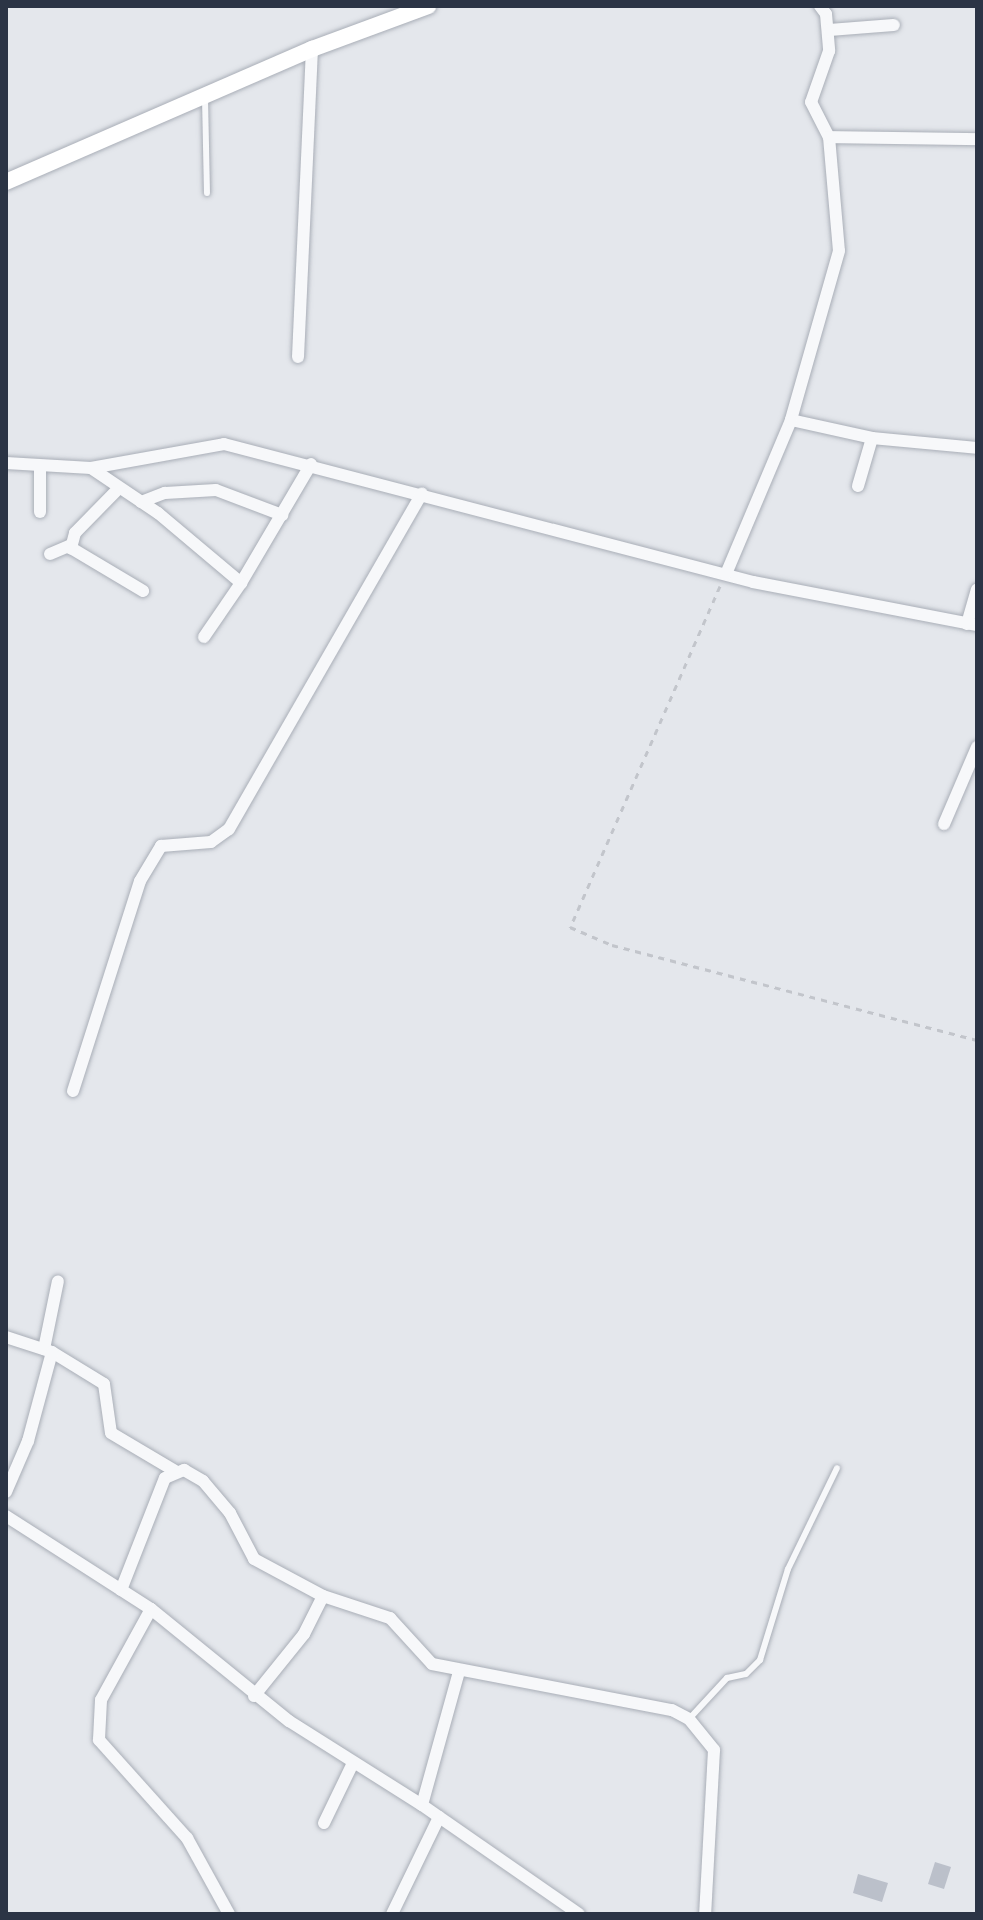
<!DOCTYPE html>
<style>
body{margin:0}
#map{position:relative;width:983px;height:1920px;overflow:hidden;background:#e4e7ec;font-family:"DejaVu Sans",sans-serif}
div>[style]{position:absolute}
.building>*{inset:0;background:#bbc0ca}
.path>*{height:3px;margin-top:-1.5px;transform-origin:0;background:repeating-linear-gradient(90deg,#c2c5cb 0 6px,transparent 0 12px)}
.roads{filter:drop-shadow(0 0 2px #a9aeb7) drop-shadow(0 0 2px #a9aeb7)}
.lane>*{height:6px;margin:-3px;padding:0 3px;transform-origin:3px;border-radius:3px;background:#f7f8fa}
.street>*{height:12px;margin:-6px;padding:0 6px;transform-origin:6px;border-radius:6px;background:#f7f8fa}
.secondary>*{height:16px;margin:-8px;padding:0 8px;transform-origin:8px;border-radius:8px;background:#fff}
span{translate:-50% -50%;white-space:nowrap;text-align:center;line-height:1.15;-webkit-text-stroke:6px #f4f6f9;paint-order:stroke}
.frame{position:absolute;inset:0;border:8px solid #2b3445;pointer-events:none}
</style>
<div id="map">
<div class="building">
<div style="clip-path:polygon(935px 1862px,951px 1867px,944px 1889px,928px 1884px)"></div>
<div style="clip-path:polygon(858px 1874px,888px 1883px,882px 1902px,853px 1893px)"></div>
</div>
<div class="path">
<div style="left:720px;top:586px;width:373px;rotate:113.7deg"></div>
<div style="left:570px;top:927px;width:46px;rotate:23.2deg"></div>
<div style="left:612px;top:945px;width:377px;rotate:14.6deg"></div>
</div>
<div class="roads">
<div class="lane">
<div style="left:205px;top:98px;width:95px;rotate:88.8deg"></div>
<div style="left:689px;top:1719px;width:56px;rotate:-47.2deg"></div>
<div style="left:727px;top:1678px;width:19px;rotate:-12deg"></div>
<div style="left:746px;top:1674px;width:20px;rotate:-45deg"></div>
<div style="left:760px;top:1660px;width:95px;rotate:-72.9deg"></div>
<div style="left:788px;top:1569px;width:112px;rotate:-64.1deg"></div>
</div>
<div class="street">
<div style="left:820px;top:6px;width:10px;rotate:53deg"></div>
<div style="left:826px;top:14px;width:37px;rotate:85deg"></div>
<div style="left:829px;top:51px;width:54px;rotate:109.4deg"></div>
<div style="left:811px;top:102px;width:39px;rotate:63deg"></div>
<div style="left:829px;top:137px;width:114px;rotate:85deg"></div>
<div style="left:839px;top:251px;width:176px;rotate:105.9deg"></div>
<div style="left:791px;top:420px;width:83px;rotate:12.5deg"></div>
<div style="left:872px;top:438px;width:105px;rotate:5.4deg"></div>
<div style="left:829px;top:30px;width:65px;rotate:-4.4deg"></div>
<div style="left:829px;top:137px;width:148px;rotate:0.8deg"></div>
<div style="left:298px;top:357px;width:308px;rotate:-87.4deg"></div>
<div style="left:6px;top:463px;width:85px;rotate:3.4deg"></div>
<div style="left:91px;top:468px;width:135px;rotate:-10.2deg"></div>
<div style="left:224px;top:444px;width:547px;rotate:14.62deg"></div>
<div style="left:753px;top:582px;width:228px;rotate:10.9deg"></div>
<div style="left:40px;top:466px;width:46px;rotate:90deg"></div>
<div style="left:91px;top:468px;width:81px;rotate:33.9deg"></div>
<div style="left:158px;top:513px;width:109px;rotate:40.1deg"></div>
<div style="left:241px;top:583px;width:138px;rotate:-59.5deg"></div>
<div style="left:858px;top:486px;width:50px;rotate:-73.7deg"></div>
<div style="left:119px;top:488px;width:63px;rotate:134.4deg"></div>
<div style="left:75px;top:533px;width:16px;rotate:105deg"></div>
<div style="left:71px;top:548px;width:84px;rotate:30.8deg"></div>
<div style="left:141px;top:502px;width:26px;rotate:-21deg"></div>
<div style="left:165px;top:493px;width:51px;rotate:-3.4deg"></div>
<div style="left:216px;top:490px;width:71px;rotate:20.7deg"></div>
<div style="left:50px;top:554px;width:23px;rotate:-23deg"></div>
<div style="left:726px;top:574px;width:167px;rotate:-67.1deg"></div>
<div style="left:967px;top:624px;width:36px;rotate:-74deg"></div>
<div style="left:204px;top:637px;width:65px;rotate:-55.6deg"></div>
<div style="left:944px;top:824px;width:84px;rotate:-66.8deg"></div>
<div style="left:73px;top:1091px;width:220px;rotate:-72.3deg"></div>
<div style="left:140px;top:881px;width:41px;rotate:-59deg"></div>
<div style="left:161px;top:846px;width:50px;rotate:-4.6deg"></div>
<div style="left:211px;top:842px;width:22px;rotate:-36deg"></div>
<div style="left:229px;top:829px;width:387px;rotate:-60.1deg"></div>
<div style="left:6px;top:1337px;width:48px;rotate:18.1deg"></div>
<div style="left:52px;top:1352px;width:61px;rotate:31.6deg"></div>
<div style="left:104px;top:1384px;width:49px;rotate:81.9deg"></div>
<div style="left:111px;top:1433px;width:74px;rotate:30.7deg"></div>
<div style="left:44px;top:1349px;width:69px;rotate:-78.4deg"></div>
<div style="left:6px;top:1492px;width:56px;rotate:-66.7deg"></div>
<div style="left:28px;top:1441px;width:92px;rotate:-74.9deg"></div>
<div style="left:6px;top:1516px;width:172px;rotate:32.7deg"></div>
<div style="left:151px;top:1609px;width:178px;rotate:39.1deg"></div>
<div style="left:289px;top:1721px;width:157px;rotate:32.3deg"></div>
<div style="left:422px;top:1805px;width:191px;rotate:34.8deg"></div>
<div style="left:121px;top:1590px;width:120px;rotate:-68.6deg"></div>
<div style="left:165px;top:1478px;width:21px;rotate:-23deg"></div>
<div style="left:184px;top:1470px;width:22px;rotate:30deg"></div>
<div style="left:203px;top:1481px;width:42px;rotate:49.8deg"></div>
<div style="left:230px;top:1513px;width:52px;rotate:62.4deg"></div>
<div style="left:254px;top:1559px;width:78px;rotate:28.2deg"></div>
<div style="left:151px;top:1609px;width:104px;rotate:118.8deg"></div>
<div style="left:101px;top:1700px;width:40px;rotate:92.9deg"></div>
<div style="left:99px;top:1740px;width:132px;rotate:48.1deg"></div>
<div style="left:187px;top:1838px;width:87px;rotate:61.1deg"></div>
<div style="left:254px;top:1696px;width:80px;rotate:-51.1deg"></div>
<div style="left:304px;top:1634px;width:42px;rotate:-63.4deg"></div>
<div style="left:323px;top:1596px;width:71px;rotate:18.2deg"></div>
<div style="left:390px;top:1618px;width:62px;rotate:47.6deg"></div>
<div style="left:432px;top:1664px;width:244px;rotate:10.9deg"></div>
<div style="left:672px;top:1710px;width:19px;rotate:28deg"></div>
<div style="left:689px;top:1719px;width:40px;rotate:51deg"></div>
<div style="left:714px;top:1750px;width:164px;rotate:93.1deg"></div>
<div style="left:422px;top:1805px;width:138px;rotate:-74.5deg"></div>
<div style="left:324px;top:1823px;width:67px;rotate:-64.2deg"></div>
<div style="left:392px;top:1914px;width:108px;rotate:-64.1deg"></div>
</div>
<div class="secondary">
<div style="left:6px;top:182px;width:334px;rotate:-23.5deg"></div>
<div style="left:312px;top:49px;width:124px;rotate:-20.3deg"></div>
</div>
</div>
<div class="frame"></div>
</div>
